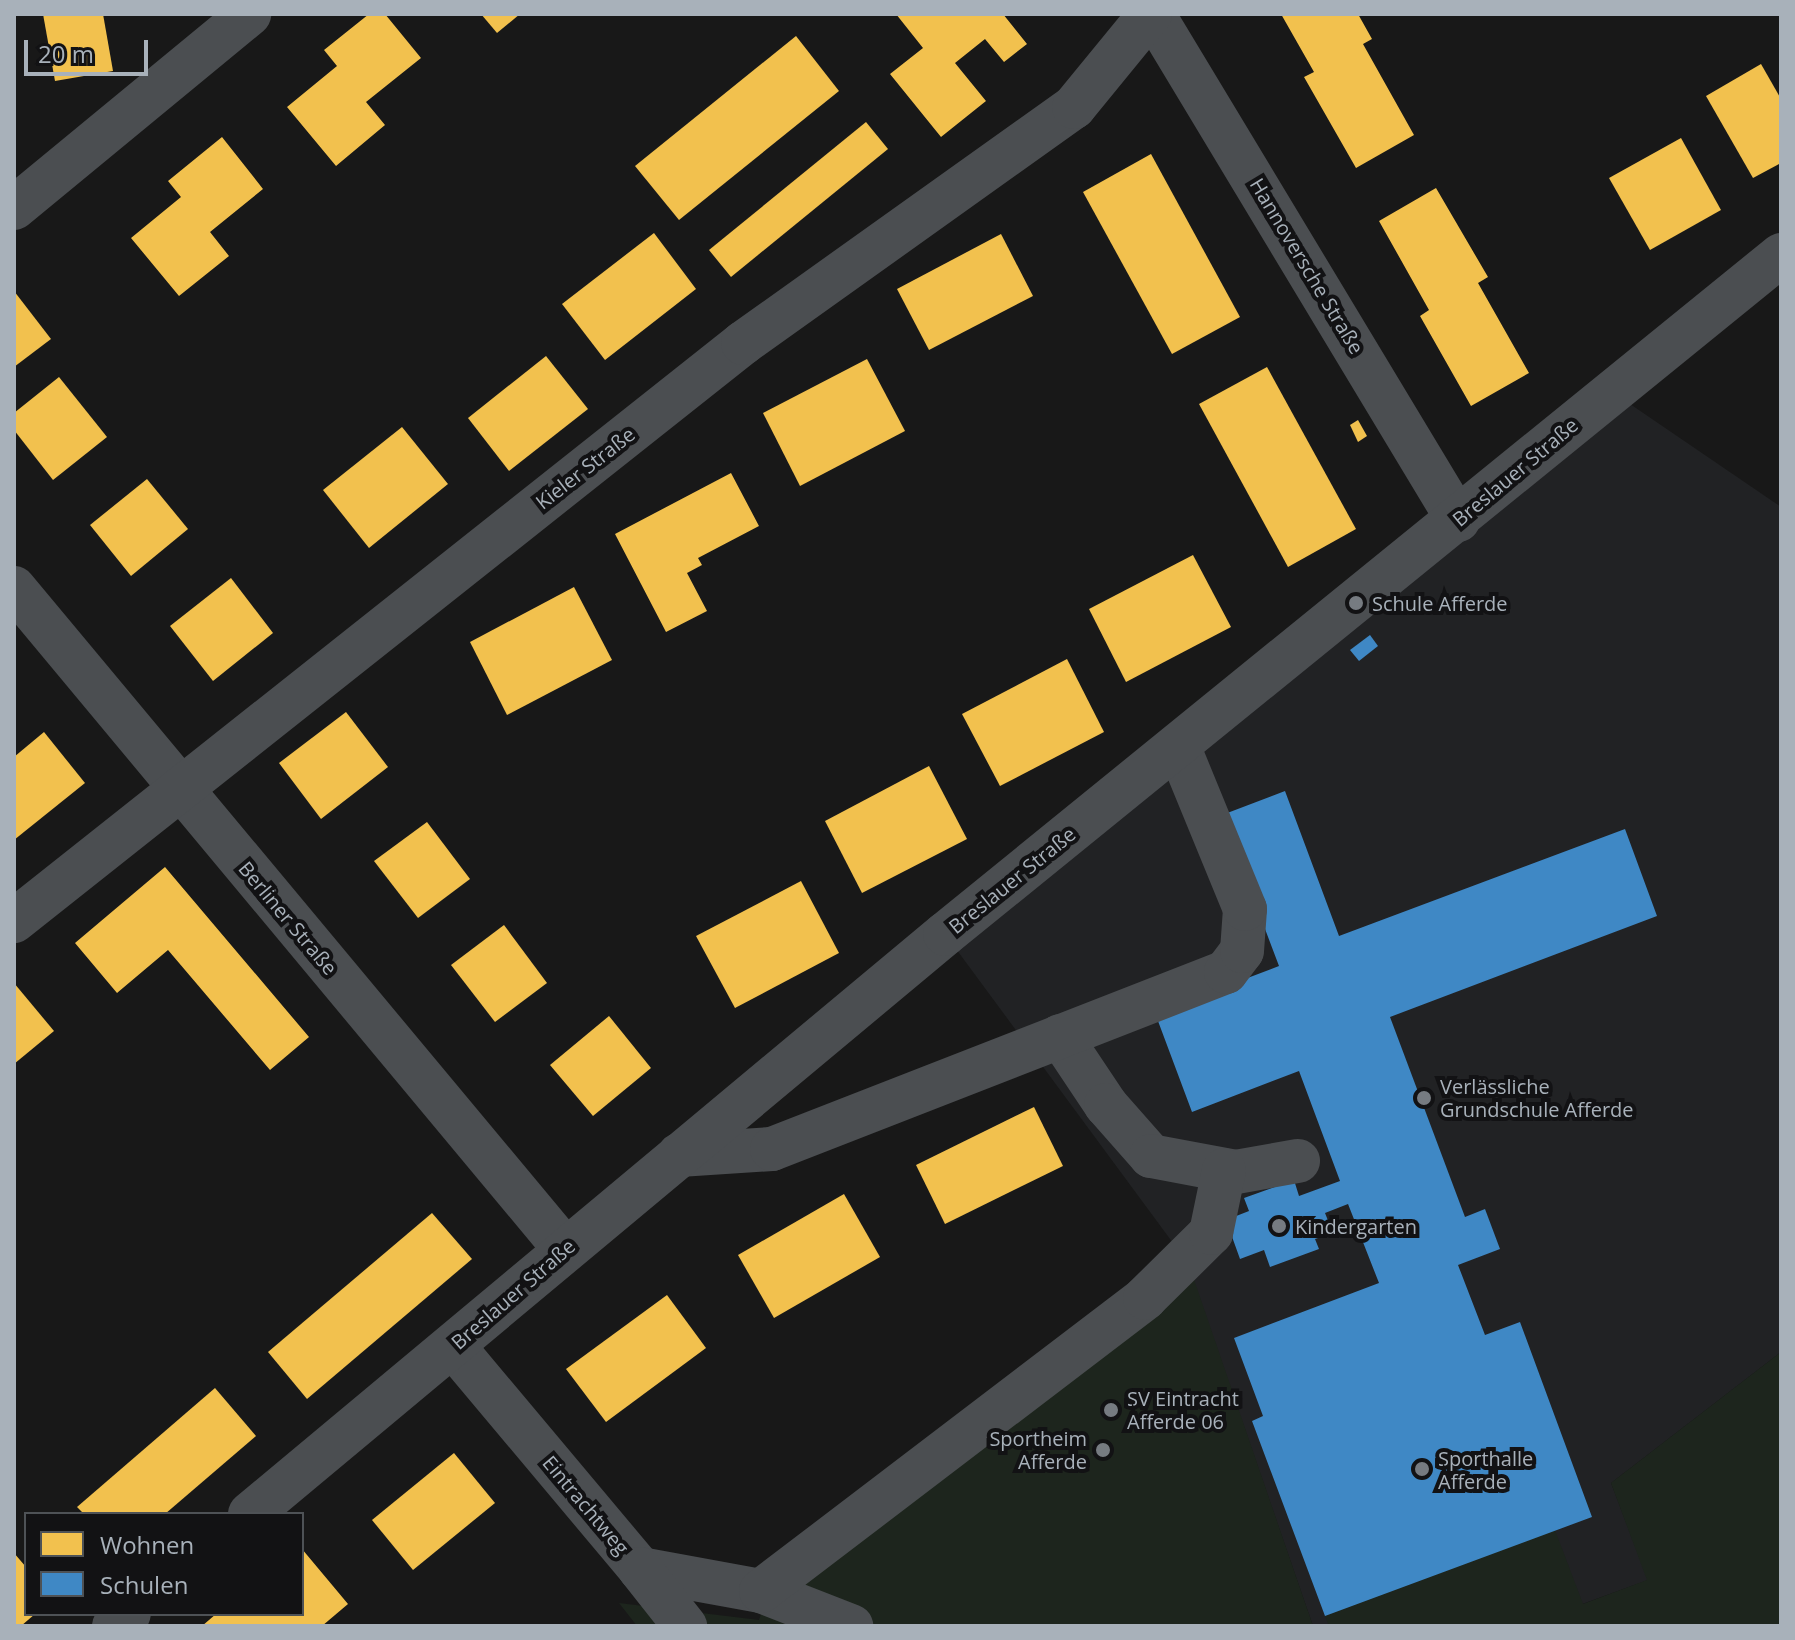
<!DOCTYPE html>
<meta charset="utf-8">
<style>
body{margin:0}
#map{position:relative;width:1795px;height:1640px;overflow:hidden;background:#181818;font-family:"Open Sans",sans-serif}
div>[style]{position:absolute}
.built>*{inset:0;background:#212224}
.green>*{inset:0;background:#1d251d}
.homes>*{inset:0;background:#f2c14e}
.schools>*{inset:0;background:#3f88c5}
.minor>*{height:44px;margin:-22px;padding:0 22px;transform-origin:22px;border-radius:22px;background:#4b4e51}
.dots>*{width:22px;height:22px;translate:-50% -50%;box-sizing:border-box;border:4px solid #121214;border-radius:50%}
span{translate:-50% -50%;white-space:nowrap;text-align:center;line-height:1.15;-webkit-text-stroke:8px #121214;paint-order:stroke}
.street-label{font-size:20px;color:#a8b1ba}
.poi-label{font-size:20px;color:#a8b1ba}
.left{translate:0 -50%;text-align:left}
.right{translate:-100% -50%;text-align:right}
.frame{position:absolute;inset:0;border:16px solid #a8b1ba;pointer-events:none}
.legend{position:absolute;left:24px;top:1512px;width:280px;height:104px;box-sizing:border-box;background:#121214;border:2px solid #4e5256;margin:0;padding:10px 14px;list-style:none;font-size:24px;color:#a8b1ba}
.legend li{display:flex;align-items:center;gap:16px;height:40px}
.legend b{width:40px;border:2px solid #4e5256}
.scale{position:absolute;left:24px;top:40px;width:124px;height:36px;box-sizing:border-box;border:4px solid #a8b1ba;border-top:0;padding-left:10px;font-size:24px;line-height:28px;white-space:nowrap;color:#a8b1ba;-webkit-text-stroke:6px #121214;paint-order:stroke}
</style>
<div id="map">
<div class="built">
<div style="clip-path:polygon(1611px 391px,1781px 507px,1781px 1352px,1611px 1483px,1648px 1580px,1522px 1626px,1313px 1626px,1187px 1262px,945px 934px)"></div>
</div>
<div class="green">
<div style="clip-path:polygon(1188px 1262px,1313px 1626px,637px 1626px,619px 1603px,759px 1620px,780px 1558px)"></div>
<div style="clip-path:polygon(1781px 1352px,1781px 1626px,1329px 1626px,1325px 1616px,1555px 1530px,1583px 1604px,1647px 1580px,1611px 1483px)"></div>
</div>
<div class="homes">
<div style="clip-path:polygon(43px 14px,103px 14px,113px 71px,55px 81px)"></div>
<div style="clip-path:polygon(369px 14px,385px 14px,421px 58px,366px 102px,385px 125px,336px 166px,287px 107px,337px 66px,324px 50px)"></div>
<div style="clip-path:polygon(481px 14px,520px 14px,497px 33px)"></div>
<div style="clip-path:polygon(896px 14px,1003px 14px,1027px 44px,1004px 62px,985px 39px,955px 63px,986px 101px,941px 137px,890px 74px,923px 48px)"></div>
<div style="clip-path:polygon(1281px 14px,1358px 14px,1372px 39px,1363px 44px,1414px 135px,1356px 168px,1304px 77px,1314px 72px)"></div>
<div style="clip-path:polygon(796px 36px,839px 91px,679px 220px,635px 166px)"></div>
<div style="clip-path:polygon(1761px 64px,1781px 99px,1781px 163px,1753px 178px,1706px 96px)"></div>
<div style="clip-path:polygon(866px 122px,888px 149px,731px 277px,709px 250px)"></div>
<div style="clip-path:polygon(222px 137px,263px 189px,210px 232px,229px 256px,179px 296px,131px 238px,181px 197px,168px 181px)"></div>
<div style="clip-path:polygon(1681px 138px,1721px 210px,1650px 250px,1609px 178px)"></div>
<div style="clip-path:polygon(1151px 154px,1240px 317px,1172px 354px,1083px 192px)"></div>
<div style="clip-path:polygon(1436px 188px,1488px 277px,1478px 283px,1529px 373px,1471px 406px,1420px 316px,1429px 310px,1379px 221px)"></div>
<div style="clip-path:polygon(654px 233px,696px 289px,605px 360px,562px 304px)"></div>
<div style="clip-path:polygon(1001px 234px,1033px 296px,929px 350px,897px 289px)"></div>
<div style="clip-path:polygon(14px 291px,51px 339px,14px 367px)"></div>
<div style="clip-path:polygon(546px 356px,588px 409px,509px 471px,468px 418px)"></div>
<div style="clip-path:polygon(867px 359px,905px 431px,800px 486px,763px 413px)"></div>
<div style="clip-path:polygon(1267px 367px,1356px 529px,1288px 567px,1199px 404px)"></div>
<div style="clip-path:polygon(59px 377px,107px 437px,53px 480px,14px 430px,14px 413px)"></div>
<div style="clip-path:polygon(1358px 420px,1367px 436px,1358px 442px,1350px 425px)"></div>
<div style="clip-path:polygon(402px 427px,448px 484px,369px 548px,323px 490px)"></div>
<div style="clip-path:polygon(731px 473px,759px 526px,698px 558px,702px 565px,687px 573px,707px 611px,666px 632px,615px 534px)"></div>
<div style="clip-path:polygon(147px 479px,188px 529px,131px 576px,90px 525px)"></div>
<div style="clip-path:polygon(1193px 555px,1231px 627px,1126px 682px,1089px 609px)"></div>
<div style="clip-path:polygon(231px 578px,273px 633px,213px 681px,170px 626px)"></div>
<div style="clip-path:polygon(574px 587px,612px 660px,507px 715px,470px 642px)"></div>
<div style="clip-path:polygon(1067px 659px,1104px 732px,1000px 786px,962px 714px)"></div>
<div style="clip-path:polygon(346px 712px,388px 767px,321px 819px,279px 763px)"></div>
<div style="clip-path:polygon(44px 732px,85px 783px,14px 840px,14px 757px)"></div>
<div style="clip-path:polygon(929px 766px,967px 839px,862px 893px,825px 821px)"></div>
<div style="clip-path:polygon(427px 822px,470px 879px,418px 918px,374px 861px)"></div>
<div style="clip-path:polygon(165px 867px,309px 1037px,270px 1070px,168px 950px,117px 993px,75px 943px)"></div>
<div style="clip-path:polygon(801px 881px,839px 953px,735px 1008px,696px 936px)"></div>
<div style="clip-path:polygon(504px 925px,547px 983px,495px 1022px,451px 965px)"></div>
<div style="clip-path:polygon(14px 983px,54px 1031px,14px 1064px)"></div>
<div style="clip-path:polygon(609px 1016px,651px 1068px,593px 1116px,550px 1065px)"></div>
<div style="clip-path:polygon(1034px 1107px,1063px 1166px,945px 1224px,916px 1165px)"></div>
<div style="clip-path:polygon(844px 1194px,880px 1257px,774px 1318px,738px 1255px)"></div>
<div style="clip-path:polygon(432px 1213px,472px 1259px,307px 1399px,268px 1352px)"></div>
<div style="clip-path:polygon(667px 1295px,706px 1348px,606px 1422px,566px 1369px)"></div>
<div style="clip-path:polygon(215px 1388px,256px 1436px,165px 1514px,84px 1514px,77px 1507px)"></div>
<div style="clip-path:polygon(454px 1453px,495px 1503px,413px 1570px,372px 1520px)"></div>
<div style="clip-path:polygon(302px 1549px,348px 1604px,322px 1626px,202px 1626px,216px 1614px,302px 1614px)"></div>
<div style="clip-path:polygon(14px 1553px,26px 1567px,26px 1614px,35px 1614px,21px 1626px,14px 1626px)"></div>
</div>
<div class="schools">
<div style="clip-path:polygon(1370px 635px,1378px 646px,1359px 661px,1350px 650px)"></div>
<div style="clip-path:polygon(1285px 791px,1339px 936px,1625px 829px,1657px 916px,1390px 1017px,1465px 1217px,1485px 1209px,1500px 1249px,1458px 1265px,1485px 1335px,1520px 1322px,1592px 1517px,1325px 1616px,1252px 1421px,1263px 1416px,1234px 1338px,1379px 1283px,1348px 1204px,1325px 1213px,1333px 1233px,1315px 1239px,1319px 1249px,1270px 1267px,1264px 1250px,1240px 1259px,1226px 1220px,1249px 1211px,1244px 1198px,1294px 1180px,1299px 1196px,1340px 1181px,1299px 1071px,1192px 1112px,1155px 1013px,1279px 966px,1222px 815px)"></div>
</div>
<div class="minor">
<div style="left:1153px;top:14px;width:591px;rotate:58.92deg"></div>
<div style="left:14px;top:208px;width:305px;rotate:-39.5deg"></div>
<div style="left:14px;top:588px;width:859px;rotate:50.19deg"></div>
<div style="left:14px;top:921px;width:930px;rotate:-38.41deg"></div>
<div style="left:743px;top:343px;width:407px;rotate:-35.5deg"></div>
<div style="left:1074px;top:107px;width:120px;rotate:-50.7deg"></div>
<div style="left:1060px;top:1036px;width:83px;rotate:56.3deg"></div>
<div style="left:1106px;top:1105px;width:68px;rotate:48.6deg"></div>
<div style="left:1151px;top:1156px;width:86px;rotate:10.7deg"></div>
<div style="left:1236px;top:1172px;width:63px;rotate:-10.1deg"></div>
<div style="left:679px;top:1155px;width:93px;rotate:-3.7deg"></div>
<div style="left:772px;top:1149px;width:487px;rotate:-21.3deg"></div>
<div style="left:1226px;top:972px;width:26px;rotate:-53deg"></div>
<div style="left:1242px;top:951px;width:42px;rotate:-85.9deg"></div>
<div style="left:1245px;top:909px;width:176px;rotate:-112.3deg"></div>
<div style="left:453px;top:1346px;width:291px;rotate:50deg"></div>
<div style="left:640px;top:1569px;width:123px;rotate:10.3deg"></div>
<div style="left:761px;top:1591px;width:97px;rotate:21.3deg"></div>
<div style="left:250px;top:1514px;width:905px;rotate:-39.85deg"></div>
<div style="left:945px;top:934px;width:1077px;rotate:-39.08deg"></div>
<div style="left:640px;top:1569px;width:73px;rotate:51.7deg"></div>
<div style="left:761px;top:1591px;width:483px;rotate:-37.3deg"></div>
<div style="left:1145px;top:1298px;width:93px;rotate:-44.6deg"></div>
<div style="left:1211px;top:1233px;width:64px;rotate:-78.3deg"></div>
<div style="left:114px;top:1626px;width:19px;rotate:-39deg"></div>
</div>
<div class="dots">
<div style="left:1356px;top:603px;background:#767b81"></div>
<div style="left:1424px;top:1098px;background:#767b81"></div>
<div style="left:1279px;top:1226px;background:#767b81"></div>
<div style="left:1111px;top:1410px;background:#767b81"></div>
<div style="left:1103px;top:1450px;background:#767b81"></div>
<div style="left:1422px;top:1469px;background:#767b81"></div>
</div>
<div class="street-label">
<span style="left:1307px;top:266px;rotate:59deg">Hannoversche Straße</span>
<span style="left:585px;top:468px;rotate:-38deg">Kieler Straße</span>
<span style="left:1515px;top:472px;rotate:-40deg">Breslauer Straße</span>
<span style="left:1012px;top:880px;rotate:-39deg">Breslauer Straße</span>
<span style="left:288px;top:918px;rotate:50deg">Berliner Straße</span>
<span style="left:513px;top:1294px;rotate:-41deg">Breslauer Straße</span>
<span style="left:586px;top:1505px;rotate:50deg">Eintrachtweg</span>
</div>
<div class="poi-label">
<span class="left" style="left:1372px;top:603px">Schule Afferde</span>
<span class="left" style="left:1440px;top:1098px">Verlässliche<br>Grundschule Afferde</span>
<span class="left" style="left:1295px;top:1226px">Kindergarten</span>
<span class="left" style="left:1127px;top:1410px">SV Eintracht<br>Afferde 06</span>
<span class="right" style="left:1087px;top:1450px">Sportheim<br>Afferde</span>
<span class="left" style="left:1438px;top:1470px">Sporthalle<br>Afferde</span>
</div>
<div class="frame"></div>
<ul class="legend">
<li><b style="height:22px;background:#f2c14e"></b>Wohnen</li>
<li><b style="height:22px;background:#3f88c5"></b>Schulen</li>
</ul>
<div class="scale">20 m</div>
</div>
